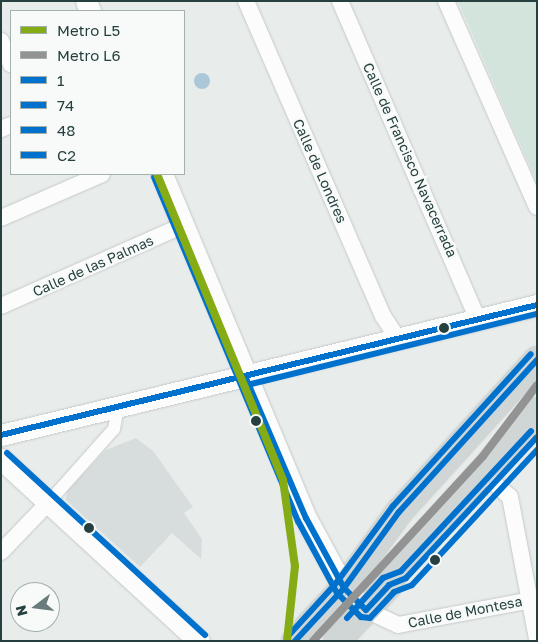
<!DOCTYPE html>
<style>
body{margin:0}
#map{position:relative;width:538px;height:642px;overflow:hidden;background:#e8eceb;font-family:"Golos Text",sans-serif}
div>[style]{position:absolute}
.built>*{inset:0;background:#d6dddc}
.green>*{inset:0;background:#d2e4dc}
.water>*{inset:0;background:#abc8d8}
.round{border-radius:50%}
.roads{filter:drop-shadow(0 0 1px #c5c9c8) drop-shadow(0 0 1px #c5c9c8)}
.pedestrian>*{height:12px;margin:-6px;padding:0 6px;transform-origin:6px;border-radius:6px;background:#fcfcfc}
.minor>*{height:16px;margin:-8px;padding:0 8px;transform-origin:8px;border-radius:8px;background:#fcfcfc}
.tertiary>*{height:21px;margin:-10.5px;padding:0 10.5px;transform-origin:10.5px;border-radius:10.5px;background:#fcfcfc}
.primary>*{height:26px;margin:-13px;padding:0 13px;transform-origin:13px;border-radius:13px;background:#d0d6d6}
.bus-1>*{height:6px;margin:-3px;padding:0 3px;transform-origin:3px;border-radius:3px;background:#0072ce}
.bus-2>*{height:6px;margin:-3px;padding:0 3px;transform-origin:3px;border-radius:3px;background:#0072ce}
.bus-3>*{height:6px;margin:-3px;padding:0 3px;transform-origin:3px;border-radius:3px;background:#0072ce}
.bus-4>*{height:6px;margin:-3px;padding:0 3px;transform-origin:3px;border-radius:3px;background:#0072ce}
.metro-1>*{height:8px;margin:-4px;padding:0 4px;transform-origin:4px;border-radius:4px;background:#85ac14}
.metro-2>*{height:8px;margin:-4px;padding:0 4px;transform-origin:4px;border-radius:4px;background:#939393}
.dots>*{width:14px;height:14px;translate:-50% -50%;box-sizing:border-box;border:2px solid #f7faf9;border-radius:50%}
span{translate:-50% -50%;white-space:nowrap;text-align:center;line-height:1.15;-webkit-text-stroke:5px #f7faf9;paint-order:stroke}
.street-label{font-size:14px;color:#25403e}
.frame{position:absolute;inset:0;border:2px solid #25403e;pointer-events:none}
.legend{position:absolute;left:10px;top:10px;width:175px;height:165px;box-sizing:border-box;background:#f7faf9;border:1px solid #a3b0ae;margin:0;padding:6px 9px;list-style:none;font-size:15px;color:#25403e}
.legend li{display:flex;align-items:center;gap:10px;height:25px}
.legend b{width:25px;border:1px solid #a3b0ae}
.north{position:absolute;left:10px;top:582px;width:50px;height:50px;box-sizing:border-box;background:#f7faf9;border:1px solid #a3b0ae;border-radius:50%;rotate:255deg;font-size:14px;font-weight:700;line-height:20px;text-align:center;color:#25403e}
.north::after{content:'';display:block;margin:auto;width:18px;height:22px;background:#697c7b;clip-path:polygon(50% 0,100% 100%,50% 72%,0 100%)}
</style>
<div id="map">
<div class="built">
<div style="clip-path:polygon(136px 438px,153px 451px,193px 507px,184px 513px,202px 539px,201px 559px,172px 533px,140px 567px,66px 500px,67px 491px,106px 450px)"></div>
</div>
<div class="green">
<div style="clip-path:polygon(458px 1px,537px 1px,537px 182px,507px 114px)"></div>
</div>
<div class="water">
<div class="round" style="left:194px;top:73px;width:16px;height:16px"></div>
</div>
<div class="roads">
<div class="pedestrian">
<div style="left:48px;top:503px;width:99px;rotate:-48.3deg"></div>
<div style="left:114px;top:429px;width:23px;rotate:-80deg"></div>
</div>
<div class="minor">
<div style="left:246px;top:1px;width:344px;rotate:66.5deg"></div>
<div style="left:383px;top:316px;width:27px;rotate:57deg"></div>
<div style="left:340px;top:1px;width:348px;rotate:66.6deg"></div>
<div style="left:446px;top:1px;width:225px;rotate:66.2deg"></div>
<div style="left:1px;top:41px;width:25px;rotate:67deg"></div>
<div style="left:1px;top:129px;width:11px;rotate:-22deg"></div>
<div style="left:1px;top:218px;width:110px;rotate:-23.5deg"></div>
<div style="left:1px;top:306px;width:200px;rotate:-23.9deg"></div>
<div style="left:494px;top:483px;width:21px;rotate:41deg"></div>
<div style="left:510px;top:497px;width:144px;rotate:79.2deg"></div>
<div style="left:1px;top:552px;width:68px;rotate:-46.2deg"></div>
<div style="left:366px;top:610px;width:35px;rotate:25deg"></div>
<div style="left:398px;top:625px;width:141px;rotate:-10.6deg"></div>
</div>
<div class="tertiary">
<div style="left:86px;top:1px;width:11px;rotate:68deg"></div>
<div style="left:162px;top:174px;width:373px;rotate:67.3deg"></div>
<div style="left:306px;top:518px;width:80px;rotate:61.5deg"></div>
<div style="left:344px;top:588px;width:31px;rotate:45deg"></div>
<div style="left:1px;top:435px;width:552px;rotate:-13.63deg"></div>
<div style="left:1px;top:459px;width:269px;rotate:42.6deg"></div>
</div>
<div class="primary">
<div style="left:295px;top:641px;width:72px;rotate:-47.2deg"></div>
<div style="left:344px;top:588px;width:94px;rotate:-54.1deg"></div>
<div style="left:399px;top:512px;width:205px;rotate:-47.8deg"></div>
<div style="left:337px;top:641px;width:76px;rotate:-47.1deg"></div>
<div style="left:389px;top:585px;width:21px;rotate:-67deg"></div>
<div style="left:397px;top:566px;width:209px;rotate:-47.9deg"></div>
</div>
</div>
<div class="bus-1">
<div style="left:245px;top:376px;width:155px;rotate:66.8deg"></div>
<div style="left:306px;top:518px;width:80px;rotate:61.5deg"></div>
<div style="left:344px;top:588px;width:31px;rotate:45deg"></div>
<div style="left:366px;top:610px;width:34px;rotate:-47deg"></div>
<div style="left:389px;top:585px;width:18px;rotate:-22deg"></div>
<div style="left:406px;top:578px;width:192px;rotate:-47.1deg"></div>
<div style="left:1px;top:435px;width:552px;rotate:-13.63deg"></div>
</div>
<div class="bus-2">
<div style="left:154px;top:177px;width:373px;rotate:67.3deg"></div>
<div style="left:298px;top:521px;width:82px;rotate:61.6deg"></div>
<div style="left:337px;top:593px;width:34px;rotate:45deg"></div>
<div style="left:361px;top:617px;width:9px;rotate:6deg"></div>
<div style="left:370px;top:618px;width:35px;rotate:-47deg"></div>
<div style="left:394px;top:592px;width:19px;rotate:-21deg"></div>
<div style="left:412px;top:585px;width:184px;rotate:-47.2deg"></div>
<div style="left:247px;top:385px;width:299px;rotate:-13.8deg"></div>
</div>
<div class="bus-3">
<div style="left:7px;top:453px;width:269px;rotate:42.6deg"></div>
<div style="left:347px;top:618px;width:54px;rotate:-48deg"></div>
<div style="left:383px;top:578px;width:19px;rotate:-21deg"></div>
<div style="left:401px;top:571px;width:191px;rotate:-47.1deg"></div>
<div style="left:289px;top:635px;width:72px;rotate:-47.8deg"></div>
<div style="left:337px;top:582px;width:94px;rotate:-53.6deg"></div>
<div style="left:393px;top:506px;width:205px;rotate:-47.8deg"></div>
</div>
<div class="bus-4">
<div style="left:295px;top:641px;width:72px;rotate:-47.2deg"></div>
<div style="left:344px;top:588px;width:94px;rotate:-54.1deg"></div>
<div style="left:399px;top:512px;width:205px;rotate:-47.8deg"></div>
</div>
<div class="metro-1">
<div style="left:157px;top:174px;width:331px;rotate:67.6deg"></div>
<div style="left:283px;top:480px;width:87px;rotate:82.1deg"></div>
<div style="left:295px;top:566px;width:75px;rotate:96.1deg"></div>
</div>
<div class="metro-2">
<div style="left:313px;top:641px;width:251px;rotate:-47.4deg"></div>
<div style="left:483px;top:456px;width:89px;rotate:-52.7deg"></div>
</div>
<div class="dots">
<div style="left:444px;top:328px;background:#25403e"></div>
<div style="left:256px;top:421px;background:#25403e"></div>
<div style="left:89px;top:528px;background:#25403e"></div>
<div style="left:435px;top:560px;background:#25403e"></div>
</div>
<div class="street-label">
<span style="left:410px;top:160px;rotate:66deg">Calle de Francisco Navacerrada</span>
<span style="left:320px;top:171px;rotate:66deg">Calle de Londres</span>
<span style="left:93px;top:266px;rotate:-24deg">Calle de las Palmas</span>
<span style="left:465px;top:612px;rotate:-11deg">Calle de Montesa</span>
</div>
<div class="frame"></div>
<ul class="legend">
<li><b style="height:6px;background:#85ac14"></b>Metro L5</li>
<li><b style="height:6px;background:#939393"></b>Metro L6</li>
<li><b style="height:6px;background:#0072ce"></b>1</li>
<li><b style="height:6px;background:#0072ce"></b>74</li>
<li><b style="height:6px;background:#0072ce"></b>48</li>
<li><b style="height:6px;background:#0072ce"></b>C2</li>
</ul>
<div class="north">N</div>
</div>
